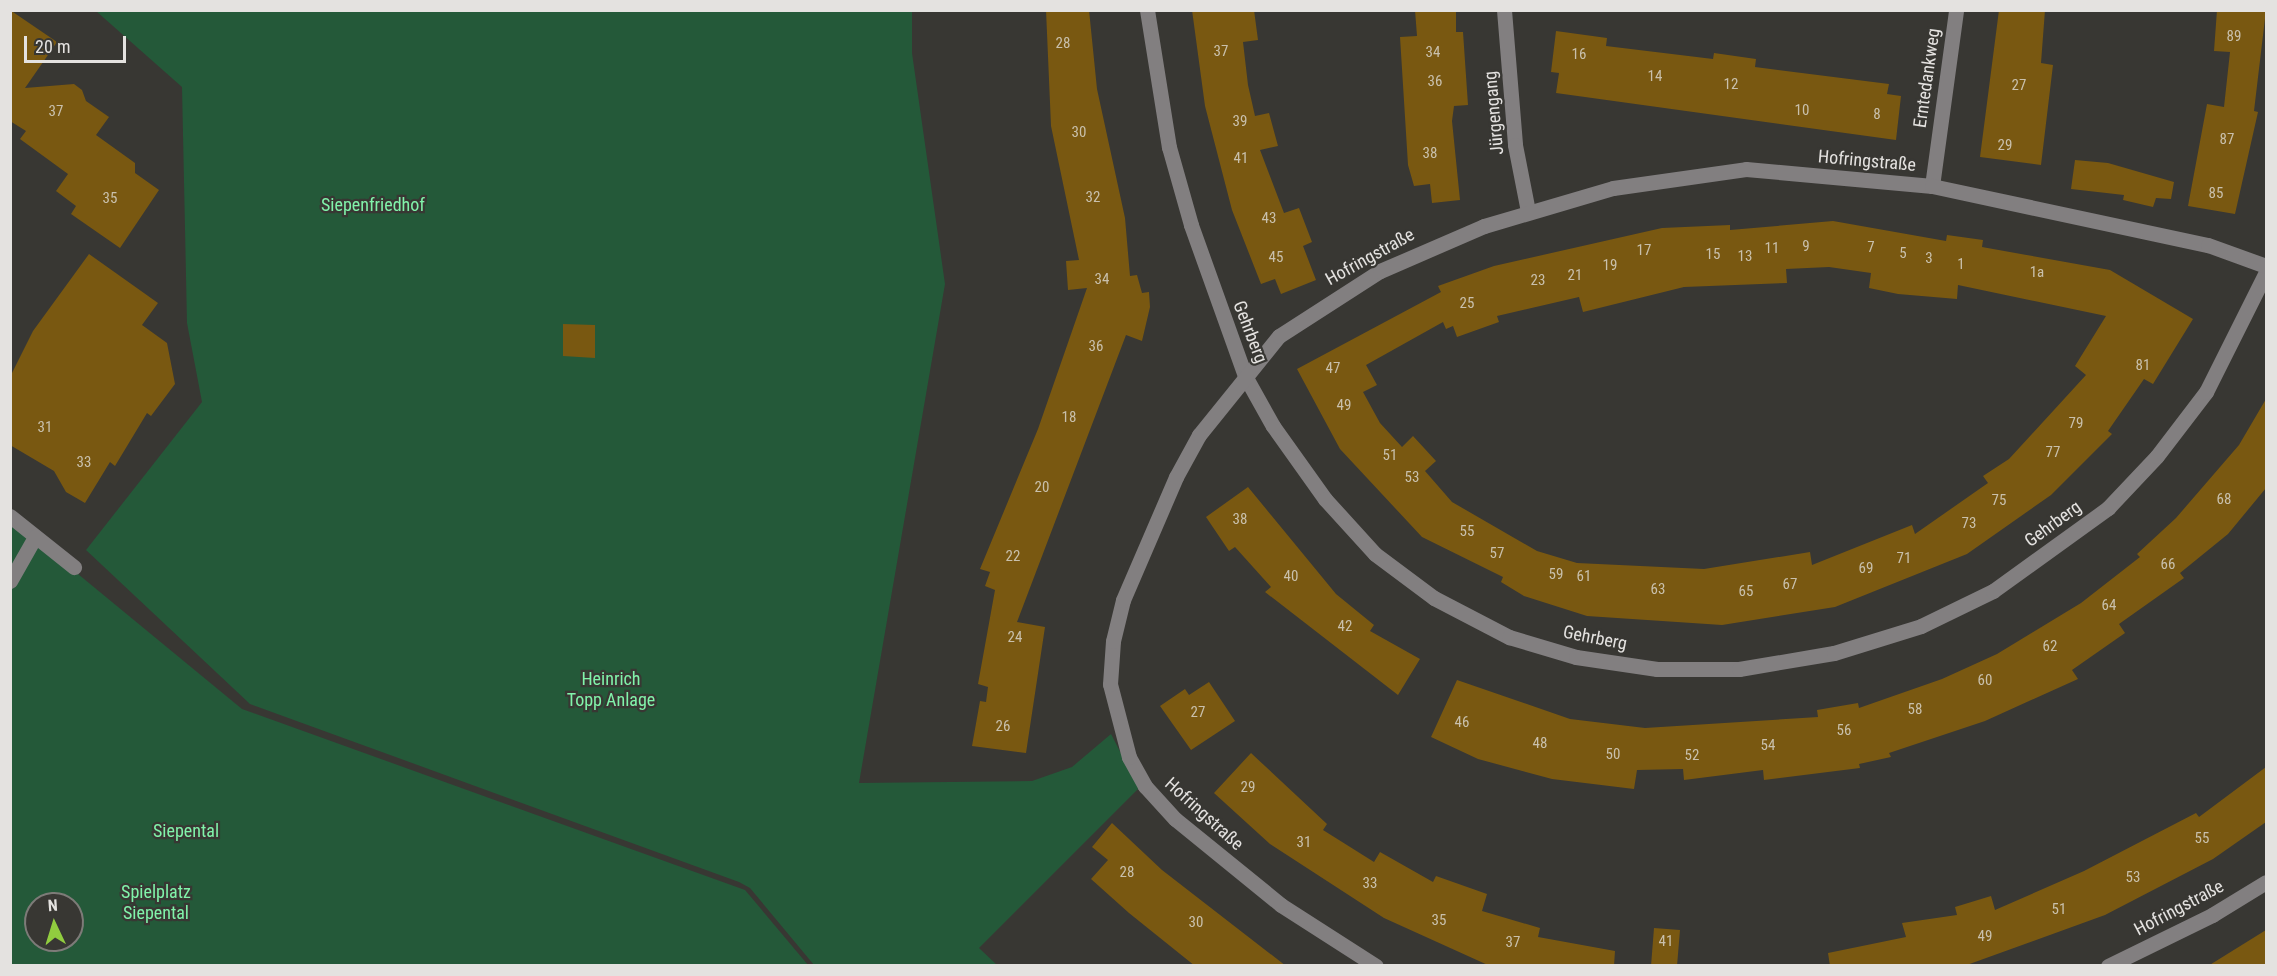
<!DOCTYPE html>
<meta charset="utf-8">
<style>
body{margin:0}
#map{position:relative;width:2277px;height:976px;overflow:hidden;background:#383733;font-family:"Roboto Condensed",sans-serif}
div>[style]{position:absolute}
.green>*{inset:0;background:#245939}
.building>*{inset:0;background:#795811}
.minor>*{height:15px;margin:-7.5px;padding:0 7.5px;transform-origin:7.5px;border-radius:7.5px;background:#827f80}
span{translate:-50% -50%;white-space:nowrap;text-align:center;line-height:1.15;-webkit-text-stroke:4.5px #383733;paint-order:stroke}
.number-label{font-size:15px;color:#c9c0ac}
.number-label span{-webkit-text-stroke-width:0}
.street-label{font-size:18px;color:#e4e2e0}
.park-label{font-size:18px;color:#81f3aa}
.frame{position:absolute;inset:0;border:12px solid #e4e2e0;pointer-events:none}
.north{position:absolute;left:24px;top:892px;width:60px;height:60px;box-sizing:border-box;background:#383733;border:2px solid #7d7b78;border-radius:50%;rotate:356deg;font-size:16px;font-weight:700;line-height:24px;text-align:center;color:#e4e2e0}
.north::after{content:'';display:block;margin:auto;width:21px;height:27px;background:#91cd3f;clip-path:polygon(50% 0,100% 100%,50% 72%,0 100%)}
.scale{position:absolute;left:24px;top:36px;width:102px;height:27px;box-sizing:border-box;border:3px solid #e4e2e0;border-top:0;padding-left:8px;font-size:18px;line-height:21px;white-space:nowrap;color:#e4e2e0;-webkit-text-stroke:4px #383733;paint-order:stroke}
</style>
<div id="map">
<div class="green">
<div style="clip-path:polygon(96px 11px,912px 11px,912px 53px,945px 284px,859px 783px,1032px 781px,1072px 767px,1111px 734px,1139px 788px,979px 948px,997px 965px,814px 965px,750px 888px,739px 882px,250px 704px,86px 550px,202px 402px,187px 323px,182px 87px)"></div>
<div style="clip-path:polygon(evenodd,10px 518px,242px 709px,745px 890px,808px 965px,11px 965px,10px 518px,36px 904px,72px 904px,72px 940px,36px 940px,36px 904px)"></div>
</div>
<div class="building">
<div style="clip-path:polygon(10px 10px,57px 42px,25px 88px,74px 84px,82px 90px,86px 101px,109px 117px,96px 135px,135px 163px,135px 173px,159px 190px,120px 248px,71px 214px,76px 206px,56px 191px,68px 174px,20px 139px,26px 131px,10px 121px)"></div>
<div style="clip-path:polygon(1046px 10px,1089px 10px,1097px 89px,1125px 218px,1130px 276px,1137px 275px,1142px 293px,1149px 292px,1150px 307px,1142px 341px,1126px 335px,1017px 622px,1045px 627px,1026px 753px,972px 746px,980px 701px,986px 702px,988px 687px,978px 684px,995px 590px,985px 586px,990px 572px,980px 569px,1038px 429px,1087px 288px,1068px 290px,1066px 261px,1079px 260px,1051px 126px)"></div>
<div style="clip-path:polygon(1192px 10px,1254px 10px,1258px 40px,1243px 42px,1248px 85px,1255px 116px,1269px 113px,1278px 146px,1260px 150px,1284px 213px,1299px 208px,1312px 242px,1303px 246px,1316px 280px,1281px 294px,1275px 279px,1261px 284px,1232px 210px,1205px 106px)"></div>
<div style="clip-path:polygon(1415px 10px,1456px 10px,1456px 32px,1463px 32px,1468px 105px,1454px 106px,1452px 121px,1460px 200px,1432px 203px,1430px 184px,1414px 186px,1408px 165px,1400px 37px,1417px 36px)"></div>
<div style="clip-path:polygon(1999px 10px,2045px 10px,2041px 63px,2053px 65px,2041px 165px,1980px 157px)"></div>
<div style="clip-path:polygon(2217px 10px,2266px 10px,2254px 111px,2258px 112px,2235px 214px,2188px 206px,2207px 104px,2224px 107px,2230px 52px,2214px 51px)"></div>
<div style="clip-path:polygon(1556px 31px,1607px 38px,1606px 46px,1713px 59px,1714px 53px,1756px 59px,1755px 67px,1889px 84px,1887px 94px,1901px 96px,1896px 140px,1556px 93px,1559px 73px,1551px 72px)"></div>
<div style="clip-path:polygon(2075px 160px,2108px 163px,2174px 182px,2171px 199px,2156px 198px,2153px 207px,2123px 200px,2124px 195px,2071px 189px)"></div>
<div style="clip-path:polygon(evenodd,1833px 221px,1946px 241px,1947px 235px,1983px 240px,1982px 247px,2110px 270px,2193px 319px,2153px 384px,2144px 379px,2108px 431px,2112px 434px,2051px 495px,1967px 554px,1835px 607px,1722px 625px,1587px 616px,1524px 596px,1501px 582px,1503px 577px,1422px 537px,1340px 449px,1297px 369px,1441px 292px,1438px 286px,1494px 266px,1662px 228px,1730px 225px,1730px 230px,1833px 221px,1829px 267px,1871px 273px,1869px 288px,1898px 294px,1957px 299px,1958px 285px,2106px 316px,2075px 366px,2086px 375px,2009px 459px,1983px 476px,1988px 483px,1915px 534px,1912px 525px,1812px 565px,1810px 552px,1704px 569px,1577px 563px,1537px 551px,1452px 502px,1425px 471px,1436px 461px,1413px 436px,1402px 447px,1380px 423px,1363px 392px,1377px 385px,1366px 365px,1443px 322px,1446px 329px,1453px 326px,1457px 337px,1499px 322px,1497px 316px,1579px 297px,1583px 312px,1684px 287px,1787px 283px,1786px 269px,1829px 267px)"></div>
<div style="clip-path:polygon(89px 254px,158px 303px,142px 325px,167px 343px,175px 384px,151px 416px,147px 413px,115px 466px,110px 462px,85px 503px,66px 492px,54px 471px,10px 445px,10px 377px,33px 331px)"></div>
<div style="clip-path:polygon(563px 324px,595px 325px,595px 358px,563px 356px)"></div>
<div style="clip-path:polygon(2266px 399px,2266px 488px,2228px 534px,2180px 573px,2184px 578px,2119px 624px,2125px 633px,2072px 670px,2078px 679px,1985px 721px,1889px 753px,1891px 757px,1859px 764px,1860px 768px,1764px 780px,1763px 770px,1684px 780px,1683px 769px,1637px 770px,1634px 789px,1552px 779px,1478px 759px,1431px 737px,1457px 680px,1570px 719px,1645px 728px,1818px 717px,1817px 710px,1858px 703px,1859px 708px,1942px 679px,1997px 654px,2081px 603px,2140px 557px,2137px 554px,2176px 518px,2239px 445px)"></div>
<div style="clip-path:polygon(1248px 487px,1336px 594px,1374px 625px,1370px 631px,1420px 659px,1398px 695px,1265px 592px,1271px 587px,1235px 547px,1229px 551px,1206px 517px)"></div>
<div style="clip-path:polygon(1209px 682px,1235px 721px,1191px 750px,1160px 706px,1185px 689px,1189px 695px)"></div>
<div style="clip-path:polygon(1251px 753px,1327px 824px,1323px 830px,1374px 862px,1380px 852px,1433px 882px,1436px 876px,1487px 894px,1482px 911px,1540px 928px,1538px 937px,1615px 951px,1614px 966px,1490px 966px,1384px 918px,1270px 844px,1214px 793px)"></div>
<div style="clip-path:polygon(2266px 767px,2266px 822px,2213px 859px,2105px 915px,1964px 966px,1830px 966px,1828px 953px,1906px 937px,1902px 923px,1957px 915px,1955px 907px,1991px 896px,1995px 910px,2084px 871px,2196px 813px,2199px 817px)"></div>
<div style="clip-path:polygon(1112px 823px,1162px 870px,1286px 966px,1195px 966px,1129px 913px,1091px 879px,1108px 860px,1092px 847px)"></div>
<div style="clip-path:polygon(1654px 928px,1680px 930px,1677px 966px,1651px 966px)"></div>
<div style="clip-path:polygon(2266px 930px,2266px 966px,2208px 966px)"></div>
</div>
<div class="minor">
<div style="left:1147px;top:10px;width:139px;rotate:80.9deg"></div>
<div style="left:1169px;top:147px;width:81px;rotate:74.2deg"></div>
<div style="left:1191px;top:225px;width:160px;rotate:70.3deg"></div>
<div style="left:1245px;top:376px;width:57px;rotate:60.8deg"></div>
<div style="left:1273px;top:426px;width:90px;rotate:54.5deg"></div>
<div style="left:1325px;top:499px;width:74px;rotate:47.7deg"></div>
<div style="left:1375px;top:554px;width:74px;rotate:36.7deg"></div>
<div style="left:1434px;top:598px;width:85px;rotate:27.5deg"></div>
<div style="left:1509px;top:637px;width:70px;rotate:16.6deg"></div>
<div style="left:1576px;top:657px;width:82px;rotate:8.4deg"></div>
<div style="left:1657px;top:669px;width:82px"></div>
<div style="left:1739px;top:669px;width:96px;rotate:-9.6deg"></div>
<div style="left:1834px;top:653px;width:91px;rotate:-17.2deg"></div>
<div style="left:1921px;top:626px;width:80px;rotate:-25.9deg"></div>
<div style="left:1993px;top:591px;width:142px;rotate:-35.8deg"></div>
<div style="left:2108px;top:508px;width:71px;rotate:-46.7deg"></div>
<div style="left:2157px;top:456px;width:81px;rotate:-52.6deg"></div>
<div style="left:2206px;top:392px;width:134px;rotate:-63.4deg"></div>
<div style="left:1504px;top:10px;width:135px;rotate:85.3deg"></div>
<div style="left:1515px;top:145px;width:67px;rotate:78.9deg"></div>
<div style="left:1932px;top:186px;width:178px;rotate:-82.2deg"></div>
<div style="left:10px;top:516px;width:82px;rotate:38.6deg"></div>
<div style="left:10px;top:581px;width:51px;rotate:-60.4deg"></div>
<div style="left:1376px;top:966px;width:113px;rotate:-147.3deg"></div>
<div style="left:1281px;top:905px;width:136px;rotate:-140.9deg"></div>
<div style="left:1175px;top:819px;width:45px;rotate:-132.3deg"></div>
<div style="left:1145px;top:786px;width:33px;rotate:-119deg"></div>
<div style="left:1129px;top:757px;width:75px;rotate:-104.6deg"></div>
<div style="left:1110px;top:684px;width:43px;rotate:-86deg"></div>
<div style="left:1113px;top:641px;width:42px;rotate:-76.3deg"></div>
<div style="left:1123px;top:600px;width:134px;rotate:-66.7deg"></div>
<div style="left:1176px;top:477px;width:48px;rotate:-61.3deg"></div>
<div style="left:1199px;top:435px;width:127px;rotate:-51.1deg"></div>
<div style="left:1279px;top:336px;width:120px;rotate:-32.8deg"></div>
<div style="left:1380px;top:271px;width:113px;rotate:-23.4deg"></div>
<div style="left:1484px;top:226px;width:134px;rotate:-16.4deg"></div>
<div style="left:1613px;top:188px;width:134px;rotate:-8.1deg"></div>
<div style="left:1746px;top:169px;width:187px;rotate:5.2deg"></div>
<div style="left:1932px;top:186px;width:282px;rotate:12.1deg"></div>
<div style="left:2208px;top:245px;width:62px;rotate:19.9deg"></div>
<div style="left:2108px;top:966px;width:116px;rotate:-26.1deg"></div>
<div style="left:2212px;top:915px;width:63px;rotate:-31.4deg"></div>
</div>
<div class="number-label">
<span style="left:2234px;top:37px">89</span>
<span style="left:1063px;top:44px">28</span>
<span style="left:1221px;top:52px">37</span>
<span style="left:1433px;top:53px">34</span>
<span style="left:1579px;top:55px">16</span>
<span style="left:1655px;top:77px">14</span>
<span style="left:1435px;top:82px">36</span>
<span style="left:1731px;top:85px">12</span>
<span style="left:2019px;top:86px">27</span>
<span style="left:1802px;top:111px">10</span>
<span style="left:56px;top:112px">37</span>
<span style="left:1877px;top:115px">8</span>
<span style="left:1240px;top:122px">39</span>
<span style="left:1079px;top:133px">30</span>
<span style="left:2227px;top:140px">87</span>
<span style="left:2005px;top:146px">29</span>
<span style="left:1430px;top:154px">38</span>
<span style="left:1241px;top:159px">41</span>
<span style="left:2216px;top:194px">85</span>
<span style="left:1093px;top:198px">32</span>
<span style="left:110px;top:199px">35</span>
<span style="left:1269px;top:219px">43</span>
<span style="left:1806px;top:247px">9</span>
<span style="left:1871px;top:248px">7</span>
<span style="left:1772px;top:249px">11</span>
<span style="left:1644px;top:251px">17</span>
<span style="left:1903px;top:254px">5</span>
<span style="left:1713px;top:255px">15</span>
<span style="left:1745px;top:257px">13</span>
<span style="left:1276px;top:258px">45</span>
<span style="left:1929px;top:259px">3</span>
<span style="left:1961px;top:265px">1</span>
<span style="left:1610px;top:266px">19</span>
<span style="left:2037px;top:273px">1a</span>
<span style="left:1575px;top:276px">21</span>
<span style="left:1102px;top:280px">34</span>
<span style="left:1538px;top:281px">23</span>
<span style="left:1467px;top:304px">25</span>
<span style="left:1096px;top:347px">36</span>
<span style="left:2143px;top:366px">81</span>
<span style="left:1333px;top:369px">47</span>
<span style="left:1344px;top:406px">49</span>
<span style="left:1069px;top:418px">18</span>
<span style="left:2076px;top:424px">79</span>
<span style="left:45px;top:428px">31</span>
<span style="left:2053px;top:453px">77</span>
<span style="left:1390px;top:456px">51</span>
<span style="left:84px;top:463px">33</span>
<span style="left:1412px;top:478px">53</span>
<span style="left:1042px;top:488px">20</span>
<span style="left:2224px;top:500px">68</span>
<span style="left:1999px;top:501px">75</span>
<span style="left:1240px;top:520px">38</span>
<span style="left:1969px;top:524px">73</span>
<span style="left:1467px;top:532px">55</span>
<span style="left:1497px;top:554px">57</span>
<span style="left:1013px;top:557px">22</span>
<span style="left:1904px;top:559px">71</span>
<span style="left:2168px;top:565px">66</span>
<span style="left:1866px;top:569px">69</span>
<span style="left:1556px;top:575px">59</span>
<span style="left:1291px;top:577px">40</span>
<span style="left:1584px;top:577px">61</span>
<span style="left:1790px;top:585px">67</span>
<span style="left:1658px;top:590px">63</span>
<span style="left:1746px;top:592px">65</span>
<span style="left:2109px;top:606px">64</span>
<span style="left:1345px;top:627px">42</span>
<span style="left:1015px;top:638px">24</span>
<span style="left:2050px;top:647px">62</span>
<span style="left:1985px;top:681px">60</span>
<span style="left:1915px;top:710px">58</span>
<span style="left:1198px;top:713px">27</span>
<span style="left:1462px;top:723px">46</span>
<span style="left:1003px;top:727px">26</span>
<span style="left:1844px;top:731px">56</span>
<span style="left:1540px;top:744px">48</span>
<span style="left:1768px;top:746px">54</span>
<span style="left:1613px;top:755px">50</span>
<span style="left:1692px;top:756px">52</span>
<span style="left:1248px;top:788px">29</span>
<span style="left:2202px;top:839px">55</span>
<span style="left:1304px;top:843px">31</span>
<span style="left:1127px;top:873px">28</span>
<span style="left:2133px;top:878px">53</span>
<span style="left:1370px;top:884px">33</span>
<span style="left:2059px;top:910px">51</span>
<span style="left:1439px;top:921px">35</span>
<span style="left:1196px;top:923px">30</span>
<span style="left:1985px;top:937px">49</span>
<span style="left:1666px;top:942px">41</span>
<span style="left:1513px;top:943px">37</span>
</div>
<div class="street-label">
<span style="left:1927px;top:78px;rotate:-82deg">Erntedankweg</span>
<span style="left:1494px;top:113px;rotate:-95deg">Jürgengang</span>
<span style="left:1867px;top:161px;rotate:5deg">Hofringstraße</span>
<span style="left:1370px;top:257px;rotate:-29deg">Hofringstraße</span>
<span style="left:1250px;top:332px;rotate:69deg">Gehrberg</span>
<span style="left:2053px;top:524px;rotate:-36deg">Gehrberg</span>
<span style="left:1595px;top:638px;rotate:11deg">Gehrberg</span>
<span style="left:1204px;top:814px;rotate:42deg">Hofringstraße</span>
<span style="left:2179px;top:908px;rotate:-28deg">Hofringstraße</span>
</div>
<div class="park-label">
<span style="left:373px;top:205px">Siepenfriedhof</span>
<span style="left:611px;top:690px">Heinrich<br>Topp Anlage</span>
<span style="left:186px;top:831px">Siepental</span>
<span style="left:156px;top:903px">Spielplatz<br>Siepental</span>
</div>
<div class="frame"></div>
<div class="north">N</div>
<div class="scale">20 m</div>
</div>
